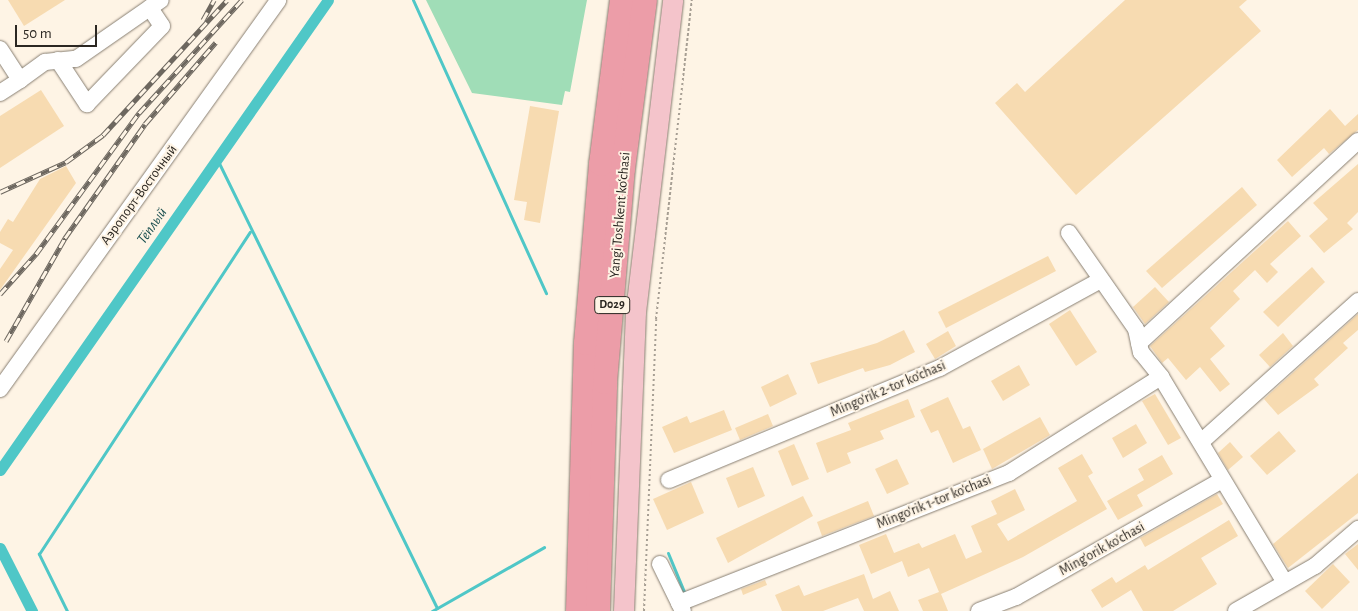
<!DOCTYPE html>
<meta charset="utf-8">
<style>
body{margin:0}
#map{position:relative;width:1358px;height:611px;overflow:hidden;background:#fef4e5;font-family:"Alegreya Sans",sans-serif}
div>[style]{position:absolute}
.green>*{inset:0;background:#a0ddb7}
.stream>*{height:3px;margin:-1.5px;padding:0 1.5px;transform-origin:1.5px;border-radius:1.5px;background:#4fc7c7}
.canal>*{height:11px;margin:-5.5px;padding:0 5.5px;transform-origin:5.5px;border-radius:5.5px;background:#4fc7c7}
.building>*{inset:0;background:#f7dbb1}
.path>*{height:2px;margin-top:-1px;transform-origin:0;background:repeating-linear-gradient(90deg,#a79f94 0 2.5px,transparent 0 5px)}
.roads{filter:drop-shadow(0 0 1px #887f72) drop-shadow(0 0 1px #887f72)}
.minor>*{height:16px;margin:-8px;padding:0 8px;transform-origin:8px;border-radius:8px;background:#fff}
.major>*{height:20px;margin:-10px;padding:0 10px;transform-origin:10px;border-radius:10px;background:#f4c4cb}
.highway>*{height:24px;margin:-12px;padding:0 12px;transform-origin:12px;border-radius:12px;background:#ec9da8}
.rail>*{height:5px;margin-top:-2.5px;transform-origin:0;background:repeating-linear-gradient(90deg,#fef4e5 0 9px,#6d675f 0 18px);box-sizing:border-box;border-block:1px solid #6d675f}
span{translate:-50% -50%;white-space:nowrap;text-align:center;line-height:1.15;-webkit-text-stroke:4px #fef4e5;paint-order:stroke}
.shield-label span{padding:1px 4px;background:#fef4e5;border:1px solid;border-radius:4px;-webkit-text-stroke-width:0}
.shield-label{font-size:12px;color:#2b2722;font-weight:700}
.street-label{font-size:14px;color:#2b2722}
.water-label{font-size:15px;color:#194e4e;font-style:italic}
.scale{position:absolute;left:15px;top:25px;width:82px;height:22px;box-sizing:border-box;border:2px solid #2b2722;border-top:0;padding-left:6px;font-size:15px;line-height:18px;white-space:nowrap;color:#2b2722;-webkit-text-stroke:4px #fef4e5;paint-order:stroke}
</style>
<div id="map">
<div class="green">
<div style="clip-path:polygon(426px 0,587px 0,570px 92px,565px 91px,562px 105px,472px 93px)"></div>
</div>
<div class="stream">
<div style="left:413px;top:0;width:322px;rotate:65.6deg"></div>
<div style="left:217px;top:159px;width:500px;rotate:63.9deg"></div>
<div style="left:668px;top:553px;width:44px;rotate:67.5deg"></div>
<div style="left:67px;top:611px;width:64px;rotate:-116.2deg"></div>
<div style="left:39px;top:554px;width:385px;rotate:-56.8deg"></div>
<div style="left:432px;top:611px;width:129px;rotate:-29.7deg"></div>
</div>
<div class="canal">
<div style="left:0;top:470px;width:573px;rotate:-55.09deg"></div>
<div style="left:0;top:548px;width:71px;rotate:63.1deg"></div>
</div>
<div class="building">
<div style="clip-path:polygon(8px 0,65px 0,24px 26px)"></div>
<div style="clip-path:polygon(1125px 0,1247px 0,1239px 7px,1261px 31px,1076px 195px,995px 103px,1017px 83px,1025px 92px)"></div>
<div style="clip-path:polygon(41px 90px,64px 126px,0 168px,0 116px)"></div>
<div style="clip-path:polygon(530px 106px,559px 111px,540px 223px,524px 220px,527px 202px,514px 200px)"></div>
<div style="clip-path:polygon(1330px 109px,1345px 126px,1358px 114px,1358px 130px,1329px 154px,1324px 148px,1292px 177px,1277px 160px)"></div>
<div style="clip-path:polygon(1358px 164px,1358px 212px,1347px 223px,1353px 229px,1324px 253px,1309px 236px,1328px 219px,1313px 203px)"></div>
<div style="clip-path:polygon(66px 166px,76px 183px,0 290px,0 269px,13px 250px,0 243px,0 232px,8px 219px,13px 222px,40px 179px)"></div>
<div style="clip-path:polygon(1242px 187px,1257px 205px,1162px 288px,1146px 271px)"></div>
<div style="clip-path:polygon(1288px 221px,1301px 236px,1270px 264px,1278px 272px,1267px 283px,1255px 270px,1233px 291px,1240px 299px,1210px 328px,1225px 346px,1210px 359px,1230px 384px,1220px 392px,1200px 367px,1186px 380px,1168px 358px,1162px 363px,1150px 346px)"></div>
<div style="clip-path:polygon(1048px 256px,1056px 271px,946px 328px,938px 312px)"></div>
<div style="clip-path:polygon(1312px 267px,1325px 282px,1278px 327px,1263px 312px)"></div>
<div style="clip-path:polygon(1155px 287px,1169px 302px,1145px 324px,1133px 307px)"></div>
<div style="clip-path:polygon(1070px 310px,1097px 352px,1076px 366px,1049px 324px)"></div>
<div style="clip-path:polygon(1358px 314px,1358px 330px,1343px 343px,1348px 348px,1314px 379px,1319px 385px,1278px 415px,1264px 399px)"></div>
<div style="clip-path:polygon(904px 330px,915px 352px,890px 365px,865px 372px,863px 368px,818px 384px,810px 363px,877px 343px)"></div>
<div style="clip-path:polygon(948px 331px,956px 346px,935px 359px,926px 344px)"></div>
<div style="clip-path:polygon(1283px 333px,1293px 346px,1270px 367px,1259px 355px)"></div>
<div style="clip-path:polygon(1019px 365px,1030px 385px,1003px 401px,991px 381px)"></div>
<div style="clip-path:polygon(788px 374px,797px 394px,770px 407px,761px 387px)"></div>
<div style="clip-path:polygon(1155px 394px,1181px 438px,1168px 445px,1142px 401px)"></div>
<div style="clip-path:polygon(948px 397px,963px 429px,970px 426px,981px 450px,953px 463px,938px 430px,931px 433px,920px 410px)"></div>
<div style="clip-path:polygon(908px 399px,915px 417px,880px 431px,884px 439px,847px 453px,851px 463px,827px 473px,816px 443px,851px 430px,848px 423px)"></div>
<div style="clip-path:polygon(724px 410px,732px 430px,674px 453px,662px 427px,687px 416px,690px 423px)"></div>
<div style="clip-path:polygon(768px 414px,773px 426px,740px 440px,735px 428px)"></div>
<div style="clip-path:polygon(1040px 417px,1050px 435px,992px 469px,983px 449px)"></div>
<div style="clip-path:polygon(1136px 424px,1147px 443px,1123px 458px,1112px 438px)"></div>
<div style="clip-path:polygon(1279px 431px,1296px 451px,1267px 475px,1250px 456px)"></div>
<div style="clip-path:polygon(1230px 442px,1243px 457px,1228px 470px,1218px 453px)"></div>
<div style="clip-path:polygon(794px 444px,809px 479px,792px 486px,778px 451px)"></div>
<div style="clip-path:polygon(1082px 454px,1093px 473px,1088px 476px,1107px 509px,1023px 557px,941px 594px,948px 611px,923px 611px,918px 600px,939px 592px,929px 568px,908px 577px,902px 561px,871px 574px,859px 545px,886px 534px,894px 553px,919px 543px,922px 548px,955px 534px,966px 559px,982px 552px,971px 526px,997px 514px,991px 501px,1015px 489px,1025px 510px,997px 524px,1008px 541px,1077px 501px,1058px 468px)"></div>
<div style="clip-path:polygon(1162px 455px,1173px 474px,1137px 495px,1143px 506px,1118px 520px,1107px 501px,1144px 480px,1138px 469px)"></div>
<div style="clip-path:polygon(897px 459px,909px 484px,887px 494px,875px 469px)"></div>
<div style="clip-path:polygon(753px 467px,765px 496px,738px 508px,726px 478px)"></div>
<div style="clip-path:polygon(1358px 473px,1358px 513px,1288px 568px,1273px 544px)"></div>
<div style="clip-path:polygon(691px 482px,704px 513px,667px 530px,653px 499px)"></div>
<div style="clip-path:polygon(1217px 494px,1223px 504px,1145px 547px,1140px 538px)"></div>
<div style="clip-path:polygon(803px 496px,813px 516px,728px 563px,716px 538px)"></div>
<div style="clip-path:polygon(868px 501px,874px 516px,822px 536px,817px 522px)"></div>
<div style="clip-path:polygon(1229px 520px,1238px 536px,1201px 558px,1217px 584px,1173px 611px,1143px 611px,1131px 590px,1102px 608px,1091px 590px,1112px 577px,1116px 583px,1145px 565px,1148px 570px)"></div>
<div style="clip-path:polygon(1358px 544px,1358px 570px,1345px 554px)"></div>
<div style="clip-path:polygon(1333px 564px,1350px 582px,1322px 609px,1305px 591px)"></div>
<div style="clip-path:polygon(864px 574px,873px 599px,890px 591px,899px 611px,864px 611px,858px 598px,823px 611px,782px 611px,775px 595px,799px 585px,804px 596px)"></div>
<div style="clip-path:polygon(765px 580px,767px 585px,743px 595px,741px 589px)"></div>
</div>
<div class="path">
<div style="left:644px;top:611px;width:292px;rotate:-87.6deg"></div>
<div style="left:656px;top:319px;width:321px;rotate:-83.6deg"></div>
</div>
<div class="roads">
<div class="minor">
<div style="left:0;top:49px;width:37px;rotate:57deg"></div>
<div style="left:20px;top:80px;width:24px;rotate:147deg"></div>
<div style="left:58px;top:60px;width:53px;rotate:56.6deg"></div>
<div style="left:87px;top:104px;width:108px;rotate:-46.1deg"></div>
<div style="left:162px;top:26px;width:22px;rotate:-124deg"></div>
<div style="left:20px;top:80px;width:31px;rotate:-36deg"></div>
<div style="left:45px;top:62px;width:31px;rotate:-6deg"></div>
<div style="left:76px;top:59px;width:103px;rotate:-34.8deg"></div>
<div style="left:1069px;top:233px;width:117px;rotate:55.1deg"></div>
<div style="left:1136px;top:329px;width:24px;rotate:78deg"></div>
<div style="left:1141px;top:352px;width:32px;rotate:51deg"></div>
<div style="left:1161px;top:377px;width:238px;rotate:58.9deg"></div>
<div style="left:1139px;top:343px;width:298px;rotate:-42.7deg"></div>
<div style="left:0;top:389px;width:478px;rotate:-54.4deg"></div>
<div style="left:1201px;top:442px;width:211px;rotate:-41.9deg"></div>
<div style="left:669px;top:480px;width:293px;rotate:-22.5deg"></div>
<div style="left:940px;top:368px;width:181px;rotate:-28.7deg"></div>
<div style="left:660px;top:564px;width:52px;rotate:63.9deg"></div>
<div style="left:679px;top:603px;width:355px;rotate:-21.5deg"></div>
<div style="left:1009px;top:473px;width:180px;rotate:-32.3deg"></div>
<div style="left:979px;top:611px;width:40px;rotate:-21deg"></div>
<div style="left:1016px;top:597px;width:237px;rotate:-29.6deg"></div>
<div style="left:1236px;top:611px;width:91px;rotate:-29.7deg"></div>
<div style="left:1315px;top:566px;width:57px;rotate:-40.7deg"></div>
</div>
<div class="major">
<div style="left:624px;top:611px;width:299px;rotate:-87.7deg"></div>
<div style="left:636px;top:312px;width:314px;rotate:-83.2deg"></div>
</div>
<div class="highway">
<div style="left:578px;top:611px;width:268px;rotate:-88.3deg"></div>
<div style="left:586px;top:343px;width:180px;rotate:-85.2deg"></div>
<div style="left:601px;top:164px;width:165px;rotate:-82.7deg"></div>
<div style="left:598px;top:611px;width:229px;rotate:-88.2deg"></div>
<div style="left:605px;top:382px;width:214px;rotate:-85.2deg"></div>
<div style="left:623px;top:169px;width:170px;rotate:-82.6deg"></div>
</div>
</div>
<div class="rail">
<div style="left:203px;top:20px;width:23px;rotate:-61deg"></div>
<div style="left:0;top:192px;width:72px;rotate:-24.4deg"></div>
<div style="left:66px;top:162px;width:46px;rotate:-36.1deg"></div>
<div style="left:103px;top:135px;width:183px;rotate:-47.4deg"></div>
<div style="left:0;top:294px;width:54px;rotate:-48deg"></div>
<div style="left:36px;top:254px;width:175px;rotate:-53.9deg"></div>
<div style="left:139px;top:113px;width:153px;rotate:-47.7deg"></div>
<div style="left:6px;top:341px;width:119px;rotate:-60.2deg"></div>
<div style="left:65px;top:238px;width:139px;rotate:-54.9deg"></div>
<div style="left:145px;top:124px;width:108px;rotate:-49.1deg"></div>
</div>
<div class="shield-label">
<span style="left:612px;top:305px">D029</span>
</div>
<div class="street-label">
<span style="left:139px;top:195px;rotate:-54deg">Аэропорт-Восточный</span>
<span style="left:620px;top:215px;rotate:-85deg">Yangi Toshkent ko‘chasi</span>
<span style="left:888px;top:389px;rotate:-23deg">Mingo‘rik 2-tor ko‘chasi</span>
<span style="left:934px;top:502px;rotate:-22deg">Mingo‘rik 1-tor ko‘chasi</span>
<span style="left:1102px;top:549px;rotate:-29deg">Ming'orik ko'chasi</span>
</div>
<div class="water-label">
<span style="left:152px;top:226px;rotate:-55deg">Тёплый</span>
</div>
<div class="scale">50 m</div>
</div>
